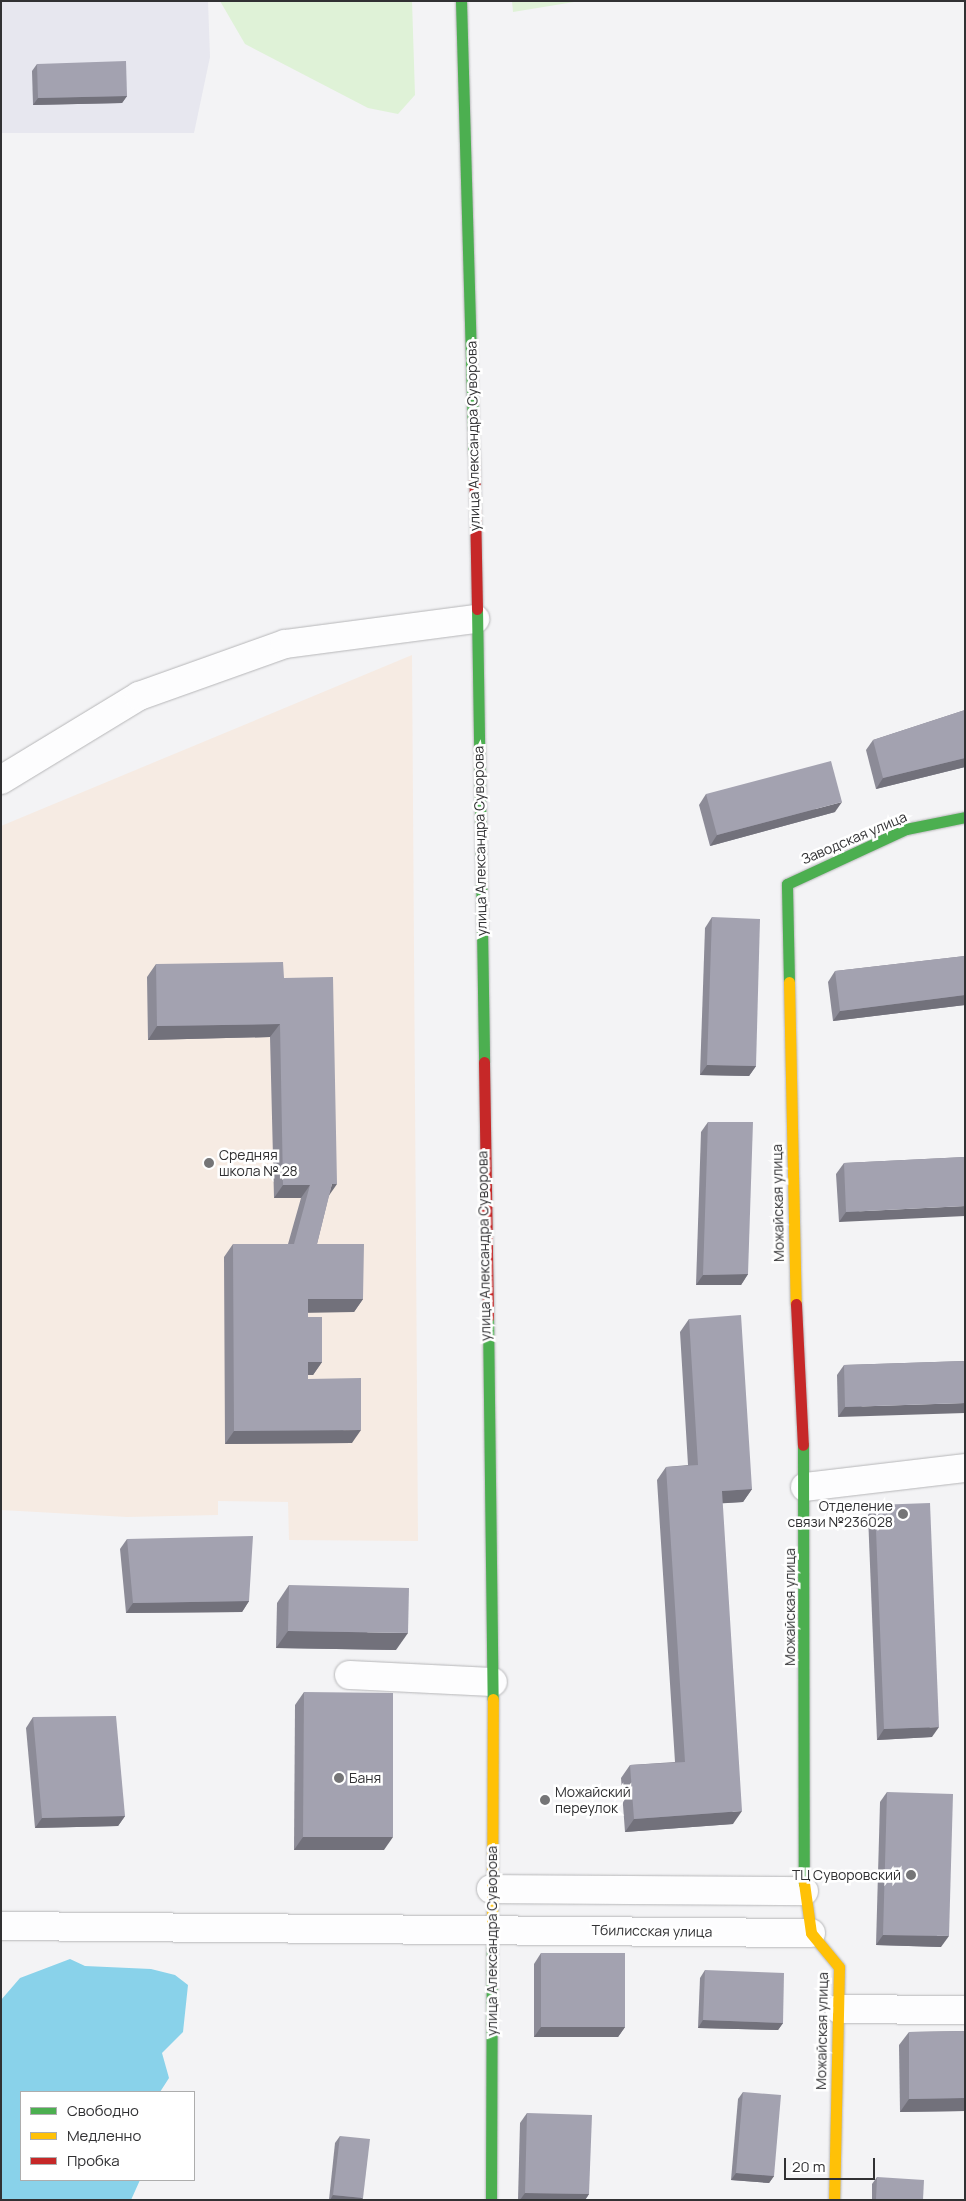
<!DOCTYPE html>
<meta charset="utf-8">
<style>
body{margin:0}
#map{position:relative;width:966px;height:2201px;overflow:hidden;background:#f3f3f5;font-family:Manrope,sans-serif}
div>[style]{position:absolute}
.built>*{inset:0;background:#e7e7ef}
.education>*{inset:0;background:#f6ebe3}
.green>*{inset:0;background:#dff2d7}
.water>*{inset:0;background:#89d2ea}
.roads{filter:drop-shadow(0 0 1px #b6b6b8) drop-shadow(0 0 1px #b6b6b8)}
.street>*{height:28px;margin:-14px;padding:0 14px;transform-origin:14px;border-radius:14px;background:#fdfdfe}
.fast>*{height:11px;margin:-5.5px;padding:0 5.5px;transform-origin:5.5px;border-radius:5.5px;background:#4caf50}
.slow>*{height:11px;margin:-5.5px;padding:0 5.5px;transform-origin:5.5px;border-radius:5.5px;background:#ffc107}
.jam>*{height:11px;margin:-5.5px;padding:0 5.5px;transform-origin:5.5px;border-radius:5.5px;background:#c62828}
.wall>*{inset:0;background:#8c8b97}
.shaded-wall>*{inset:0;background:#72717b}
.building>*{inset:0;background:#a3a2b0}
.dots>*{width:14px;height:14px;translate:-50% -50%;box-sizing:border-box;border:2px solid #fff;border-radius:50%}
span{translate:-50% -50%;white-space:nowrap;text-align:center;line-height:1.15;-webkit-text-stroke:5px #fff;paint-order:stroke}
.street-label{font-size:14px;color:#313133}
.poi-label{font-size:14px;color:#313133}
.left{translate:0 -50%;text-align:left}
.right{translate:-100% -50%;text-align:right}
.frame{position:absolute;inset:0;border:2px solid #313133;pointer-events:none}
.legend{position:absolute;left:20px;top:2091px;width:175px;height:90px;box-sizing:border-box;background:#fff;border:1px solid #adadad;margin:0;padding:6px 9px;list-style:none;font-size:15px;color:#313133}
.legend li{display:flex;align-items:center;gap:10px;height:25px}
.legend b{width:25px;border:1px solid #adadad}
.scale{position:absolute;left:784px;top:2158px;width:91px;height:22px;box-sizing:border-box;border:2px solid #313133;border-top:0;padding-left:6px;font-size:15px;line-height:18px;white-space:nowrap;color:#313133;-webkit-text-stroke:4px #fff;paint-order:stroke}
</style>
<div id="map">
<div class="built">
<div style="clip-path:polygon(1px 1px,208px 1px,210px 57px,194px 133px,1px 133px)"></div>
</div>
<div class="education">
<div style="clip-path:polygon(412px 655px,418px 1541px,289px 1540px,288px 1502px,218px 1501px,218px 1515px,127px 1517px,1px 1510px,1px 826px)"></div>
</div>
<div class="green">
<div style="clip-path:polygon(220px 1px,412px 1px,415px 95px,398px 114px,368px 108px,245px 44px)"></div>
<div style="clip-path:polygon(512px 1px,580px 1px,513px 12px)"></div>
</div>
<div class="water">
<div style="clip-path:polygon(70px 1959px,85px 1966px,151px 1969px,175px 1975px,188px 1985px,183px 2032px,162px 2053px,169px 2078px,160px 2092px,21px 2092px,21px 2180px,140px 2180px,131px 2200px,1px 2200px,1px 2000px,20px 1978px)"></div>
</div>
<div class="roads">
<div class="street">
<div style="left:1px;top:780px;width:162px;rotate:-31.3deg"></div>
<div style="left:139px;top:696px;width:155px;rotate:-19.6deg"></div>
<div style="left:285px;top:644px;width:192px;rotate:-7.5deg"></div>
<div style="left:805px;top:1487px;width:161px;rotate:-6.8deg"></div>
<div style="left:349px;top:1675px;width:144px;rotate:2.8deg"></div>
<div style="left:491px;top:1889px;width:313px;rotate:0.4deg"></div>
<div style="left:1px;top:1926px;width:810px;rotate:0.5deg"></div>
<div style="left:839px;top:2009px;width:126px;rotate:0.5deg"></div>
</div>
<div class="fast">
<div style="left:461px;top:1px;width:452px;rotate:88.4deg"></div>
<div style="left:477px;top:609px;width:453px;rotate:89.1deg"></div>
<div style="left:789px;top:982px;width:98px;rotate:-91.2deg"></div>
<div style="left:787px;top:884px;width:131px;rotate:-24.8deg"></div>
<div style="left:906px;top:829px;width:60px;rotate:-11.5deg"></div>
<div style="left:488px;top:1317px;width:382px;rotate:89.3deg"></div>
<div style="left:803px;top:1445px;width:438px;rotate:89.9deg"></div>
<div style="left:491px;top:2200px;width:254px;rotate:-89.8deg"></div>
</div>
<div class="slow">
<div style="left:789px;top:982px;width:322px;rotate:88.8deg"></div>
<div style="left:804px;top:1883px;width:50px;rotate:82deg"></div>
<div style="left:811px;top:1933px;width:44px;rotate:50.5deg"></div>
<div style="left:839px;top:1967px;width:233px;rotate:91.2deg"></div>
<div style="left:492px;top:1946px;width:247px;rotate:-89.8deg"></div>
</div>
<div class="jam">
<div style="left:474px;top:453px;width:156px;rotate:88.9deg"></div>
<div style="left:484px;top:1062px;width:255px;rotate:89.1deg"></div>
<div style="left:796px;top:1304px;width:141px;rotate:87.2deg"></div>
</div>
</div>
<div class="wall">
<div style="clip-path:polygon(37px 64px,127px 96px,122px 103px,33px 105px,32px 71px)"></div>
<div style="clip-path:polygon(965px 710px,965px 767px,876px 789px,866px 750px,873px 740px)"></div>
<div style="clip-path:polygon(706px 794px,835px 812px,710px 846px,699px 805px)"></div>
<div style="clip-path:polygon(712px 917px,756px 1066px,749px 1076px,700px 1075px,705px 928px)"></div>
<div style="clip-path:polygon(965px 956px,965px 1005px,833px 1021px,828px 982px,835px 971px)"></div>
<div style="clip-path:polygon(156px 964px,284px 978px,329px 1195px,317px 1244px,363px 1299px,354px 1312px,308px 1312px,308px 1317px,322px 1362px,313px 1375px,308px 1375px,308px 1379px,352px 1443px,225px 1444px,224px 1257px,233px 1244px,288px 1244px,301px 1198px,274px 1198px,270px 1037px,148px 1040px,147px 977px)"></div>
<div style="clip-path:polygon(708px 1122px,748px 1274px,741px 1285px,696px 1285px,701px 1132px)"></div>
<div style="clip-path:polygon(965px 1157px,839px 1222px,836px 1174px,844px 1163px)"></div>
<div style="clip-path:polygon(689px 1319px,752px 1489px,743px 1502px,722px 1503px,733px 1824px,625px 1832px,621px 1778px,630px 1765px,675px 1762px,657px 1480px,666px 1467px,688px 1465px,680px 1332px)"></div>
<div style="clip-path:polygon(965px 1361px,838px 1417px,837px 1375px,844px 1365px)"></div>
<div style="clip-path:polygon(875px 1505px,932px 1737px,877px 1740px,868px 1515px)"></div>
<div style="clip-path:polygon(127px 1539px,249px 1601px,242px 1612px,126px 1613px,120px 1549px)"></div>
<div style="clip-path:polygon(289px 1585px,396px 1650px,276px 1648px,277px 1603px)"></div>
<div style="clip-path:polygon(304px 1692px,384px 1850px,294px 1850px,295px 1705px)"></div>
<div style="clip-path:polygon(33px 1717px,125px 1816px,118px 1826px,35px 1828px,26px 1728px)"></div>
<div style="clip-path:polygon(887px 1792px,941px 1947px,876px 1945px,880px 1802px)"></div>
<div style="clip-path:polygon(541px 1953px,625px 2027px,618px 2037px,534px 2037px,534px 1964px)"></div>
<div style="clip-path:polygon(705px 1970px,783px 2023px,778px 2030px,698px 2028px,700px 1978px)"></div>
<div style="clip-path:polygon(965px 2031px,965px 2111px,900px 2112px,899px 2045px,909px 2032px)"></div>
<div style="clip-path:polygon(743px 2092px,774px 2176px,769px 2183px,731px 2180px,738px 2099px)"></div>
<div style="clip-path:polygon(527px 2113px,589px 2194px,585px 2200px,518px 2200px,520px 2123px)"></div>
<div style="clip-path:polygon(340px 2136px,362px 2200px,329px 2200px,335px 2143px)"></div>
<div style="clip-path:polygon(877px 2177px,923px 2200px,872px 2200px,872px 2184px)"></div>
</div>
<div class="shaded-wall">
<div style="clip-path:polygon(127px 96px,122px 103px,33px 105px,38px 98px)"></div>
<div style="clip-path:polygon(965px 758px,965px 767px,876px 789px,883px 778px)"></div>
<div style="clip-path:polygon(842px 802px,835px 812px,710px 846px,717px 835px)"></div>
<div style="clip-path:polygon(965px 995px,965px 1005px,833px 1021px,840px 1011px)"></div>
<div style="clip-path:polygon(280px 1024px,270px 1037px,148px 1040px,157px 1026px)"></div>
<div style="clip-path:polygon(707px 1065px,756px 1066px,749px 1076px,700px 1075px)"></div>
<div style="clip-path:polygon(332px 1184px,337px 1184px,328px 1197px)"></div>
<div style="clip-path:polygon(283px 1185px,310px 1185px,301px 1198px,274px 1198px)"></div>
<div style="clip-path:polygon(965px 1206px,965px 1216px,839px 1222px,846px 1212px)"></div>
<div style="clip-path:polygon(748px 1274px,741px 1285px,696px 1285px,703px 1275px)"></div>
<div style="clip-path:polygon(308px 1299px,363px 1299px,354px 1312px,299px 1313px)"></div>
<div style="clip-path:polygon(308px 1362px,322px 1362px,313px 1375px,299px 1375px)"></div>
<div style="clip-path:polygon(965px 1403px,965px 1413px,838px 1417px,845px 1407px)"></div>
<div style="clip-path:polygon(361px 1430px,352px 1443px,225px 1444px,234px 1431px)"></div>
<div style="clip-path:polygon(752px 1489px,743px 1502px,712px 1504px,722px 1491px)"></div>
<div style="clip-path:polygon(249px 1601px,242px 1612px,126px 1613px,133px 1603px)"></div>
<div style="clip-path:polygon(288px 1631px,408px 1633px,396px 1650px,276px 1648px)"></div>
<div style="clip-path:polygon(939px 1727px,932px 1737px,877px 1740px,884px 1729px)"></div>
<div style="clip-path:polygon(742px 1811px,733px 1824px,625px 1832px,634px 1819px)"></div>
<div style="clip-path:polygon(125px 1816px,118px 1826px,35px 1828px,42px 1818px)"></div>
<div style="clip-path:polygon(303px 1837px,393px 1837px,384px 1850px,294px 1850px)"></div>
<div style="clip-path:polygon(883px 1935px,949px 1936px,941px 1947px,876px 1945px)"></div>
<div style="clip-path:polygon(703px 2020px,783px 2023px,778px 2030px,698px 2028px)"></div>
<div style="clip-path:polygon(541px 2027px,625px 2027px,618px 2037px,534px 2037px)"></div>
<div style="clip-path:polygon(965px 2098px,965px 2111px,900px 2112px,909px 2099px)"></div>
<div style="clip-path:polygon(736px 2173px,774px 2176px,769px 2183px,731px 2180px)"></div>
<div style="clip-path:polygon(525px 2193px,589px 2194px,585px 2200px,520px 2200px)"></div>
<div style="clip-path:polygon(333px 2195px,363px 2198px,362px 2200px,330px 2200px)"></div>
</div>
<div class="building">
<div style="clip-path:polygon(126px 61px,127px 96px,38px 98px,37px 64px)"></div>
<div style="clip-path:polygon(965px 710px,965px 758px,883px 778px,873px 740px)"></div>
<div style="clip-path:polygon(831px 761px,842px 802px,717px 835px,706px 794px)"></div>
<div style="clip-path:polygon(712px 917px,760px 919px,756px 1066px,707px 1065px)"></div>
<div style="clip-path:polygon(965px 956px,965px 995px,840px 1011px,835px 971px)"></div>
<div style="clip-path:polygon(283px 962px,284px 978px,333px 977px,337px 1184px,332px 1184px,317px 1244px,364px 1244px,363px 1299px,308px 1299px,308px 1317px,322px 1317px,322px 1362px,308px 1362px,308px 1379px,361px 1378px,361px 1430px,234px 1431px,233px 1244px,294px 1244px,310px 1185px,283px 1185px,280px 1024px,157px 1026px,156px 964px)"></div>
<div style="clip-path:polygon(708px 1122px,753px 1122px,748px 1274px,703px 1275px)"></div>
<div style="clip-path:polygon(965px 1157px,965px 1206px,846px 1212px,844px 1163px)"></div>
<div style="clip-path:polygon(741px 1315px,752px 1489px,722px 1491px,742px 1811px,634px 1819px,630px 1765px,685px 1762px,666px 1467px,698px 1465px,689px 1319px)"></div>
<div style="clip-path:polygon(965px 1361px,965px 1403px,845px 1407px,844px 1365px)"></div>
<div style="clip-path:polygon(930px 1503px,939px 1727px,884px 1729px,875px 1505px)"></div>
<div style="clip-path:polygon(253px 1536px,249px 1601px,133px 1603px,127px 1539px)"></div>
<div style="clip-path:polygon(289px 1585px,409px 1588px,408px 1633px,288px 1631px)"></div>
<div style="clip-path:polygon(304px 1692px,393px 1693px,393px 1837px,303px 1837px)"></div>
<div style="clip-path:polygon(116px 1716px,125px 1816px,42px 1818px,33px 1717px)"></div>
<div style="clip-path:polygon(887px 1792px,953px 1794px,949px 1936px,883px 1935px)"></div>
<div style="clip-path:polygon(541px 1953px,625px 1953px,625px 2027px,541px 2027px)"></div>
<div style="clip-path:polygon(705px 1970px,784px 1973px,783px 2023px,703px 2020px)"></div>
<div style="clip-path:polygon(965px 2031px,965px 2098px,909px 2099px,909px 2032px)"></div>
<div style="clip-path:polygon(743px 2092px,781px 2095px,774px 2176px,736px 2173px)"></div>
<div style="clip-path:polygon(527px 2113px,592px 2115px,589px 2194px,525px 2193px)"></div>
<div style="clip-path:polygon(340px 2136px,370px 2139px,363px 2198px,333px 2195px)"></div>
<div style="clip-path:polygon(877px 2177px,924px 2180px,923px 2200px,876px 2200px)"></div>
</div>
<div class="dots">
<div style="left:209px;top:1163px;background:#757577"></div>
<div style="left:903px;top:1514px;background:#757577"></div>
<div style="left:339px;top:1778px;background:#757577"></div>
<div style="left:545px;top:1800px;background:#757577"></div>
<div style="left:911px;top:1875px;background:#757577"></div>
</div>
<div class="street-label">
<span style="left:473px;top:436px;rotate:-91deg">улица Александра Суворова</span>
<span style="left:854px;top:838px;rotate:-23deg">Заводская улица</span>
<span style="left:480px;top:841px;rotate:-91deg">улица Александра Суворова</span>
<span style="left:778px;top:1203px;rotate:-91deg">Можайская улица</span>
<span style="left:484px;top:1246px;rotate:-91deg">улица Александра Суворова</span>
<span style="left:790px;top:1607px;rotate:-90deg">Можайская улица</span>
<span style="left:652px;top:1931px;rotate:1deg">Тбилисская улица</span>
<span style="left:492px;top:1941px;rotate:-90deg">улица Александра Суворова</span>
<span style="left:822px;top:2031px;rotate:-89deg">Можайская улица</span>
</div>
<div class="poi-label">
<span class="left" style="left:219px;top:1163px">Средняя<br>школа № 28</span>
<span class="right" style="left:893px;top:1514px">Отделение<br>связи №236028</span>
<span class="left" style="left:349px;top:1778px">Баня</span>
<span class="left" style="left:555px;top:1800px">Можайский<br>переулок</span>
<span class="right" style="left:901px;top:1875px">ТЦ Суворовский</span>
</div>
<div class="frame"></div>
<ul class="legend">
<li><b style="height:6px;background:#4caf50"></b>Свободно</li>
<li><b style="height:6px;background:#ffc107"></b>Медленно</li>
<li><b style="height:6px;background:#c62828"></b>Пробка</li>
</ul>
<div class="scale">20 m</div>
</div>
